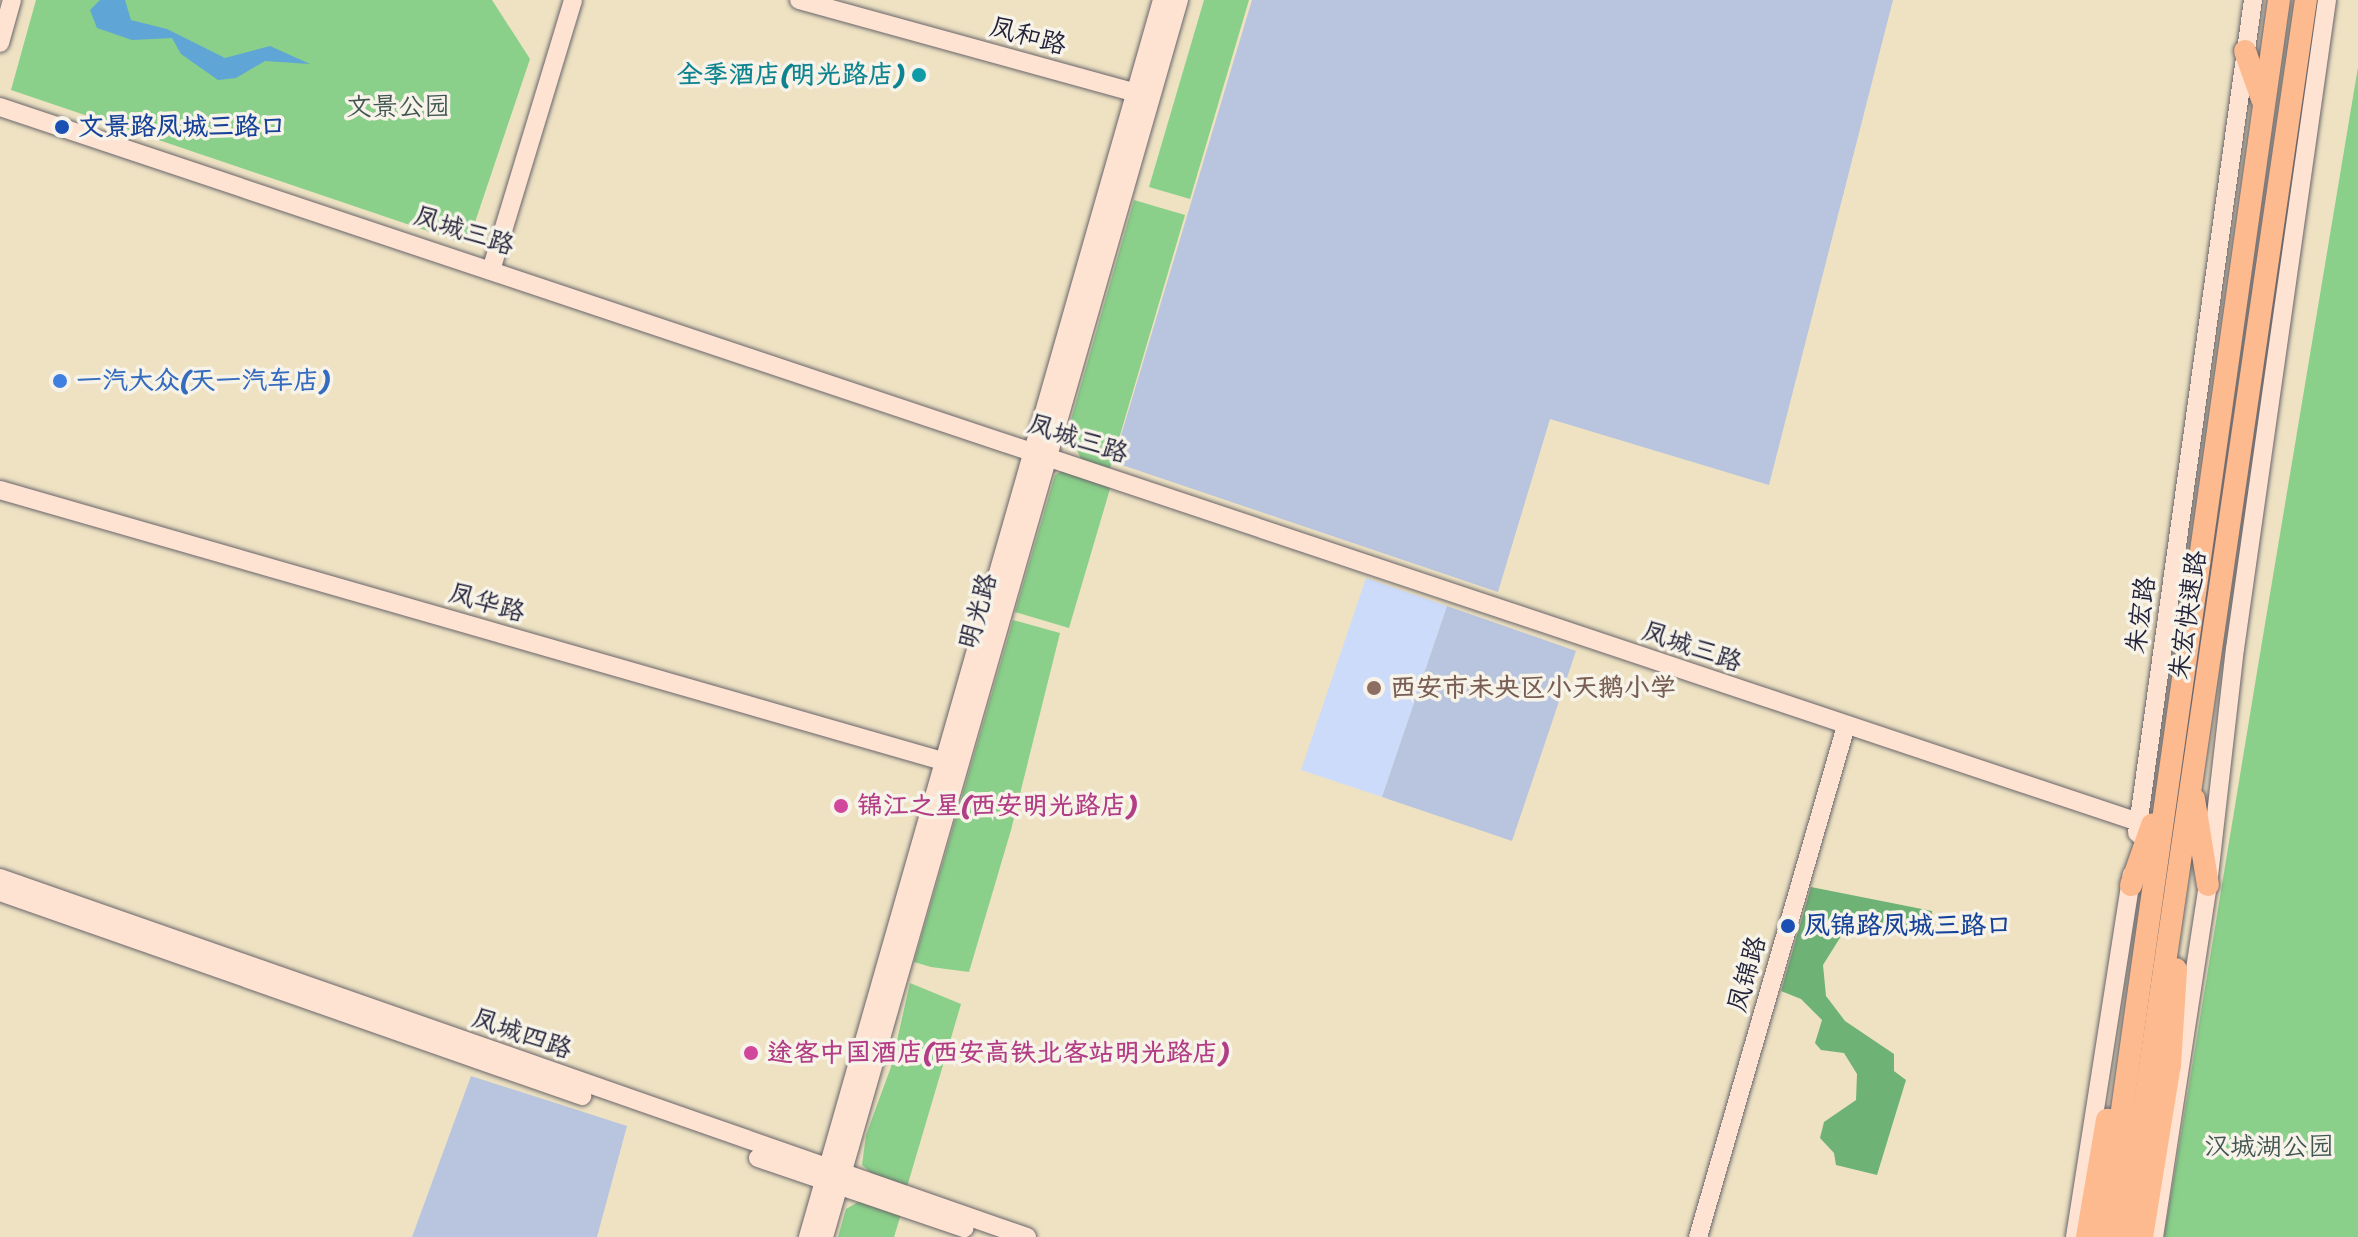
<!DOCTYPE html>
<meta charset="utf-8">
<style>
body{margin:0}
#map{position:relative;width:2358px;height:1237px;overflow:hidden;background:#eee2c3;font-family:Sriracha,"LXGW WenKai TC",sans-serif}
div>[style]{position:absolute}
.built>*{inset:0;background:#cddbfa}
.industrial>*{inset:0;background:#b9c5de}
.green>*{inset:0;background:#8acf8a}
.forest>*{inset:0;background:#6fb276}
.water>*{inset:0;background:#5fa6d6}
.roads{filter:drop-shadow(0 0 2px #69656b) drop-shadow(0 0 2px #69656b)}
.secondary>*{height:18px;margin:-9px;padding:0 9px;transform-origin:9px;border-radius:9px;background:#fee3d2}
.highway>*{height:22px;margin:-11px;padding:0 11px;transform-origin:11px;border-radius:11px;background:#fcba8e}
.dots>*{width:22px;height:22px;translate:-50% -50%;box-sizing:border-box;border:4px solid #f7f3e8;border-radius:50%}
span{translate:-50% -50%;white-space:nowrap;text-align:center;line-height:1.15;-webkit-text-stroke:7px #f7f3e8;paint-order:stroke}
.street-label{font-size:26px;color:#22223b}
.culture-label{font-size:26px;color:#0d838f;font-weight:700}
.right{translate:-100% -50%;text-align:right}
.park-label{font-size:26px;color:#415653}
.transit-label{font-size:26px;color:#164399;font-weight:700}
.left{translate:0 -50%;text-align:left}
.shop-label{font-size:26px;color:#366cbe;font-weight:700}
.education-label{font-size:26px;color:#785e54;font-weight:700}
.hotel-label{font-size:26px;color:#b23c85;font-weight:700}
</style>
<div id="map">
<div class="built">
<div style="clip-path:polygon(1366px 578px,1447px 606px,1382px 797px,1301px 770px)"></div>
</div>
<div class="industrial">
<div style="clip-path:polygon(1252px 0,1893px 0,1769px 485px,1550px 419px,1498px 592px,1113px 462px)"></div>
<div style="clip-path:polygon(1447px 606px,1576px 651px,1512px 841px,1382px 797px)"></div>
<div style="clip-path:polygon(471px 1076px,627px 1126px,597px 1237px,412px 1237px)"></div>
</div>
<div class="green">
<div style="clip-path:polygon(36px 0,492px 0,530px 59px,470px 237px,463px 243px,11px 90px)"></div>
<div style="clip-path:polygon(1204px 0,1249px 0,1190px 199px,1149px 187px)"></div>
<div style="clip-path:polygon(2358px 67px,2358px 1237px,2164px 1237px,2258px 666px)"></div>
<div style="clip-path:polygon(1134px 200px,1185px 215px,1110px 469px,1081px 459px,1068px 430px)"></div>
<div style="clip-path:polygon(1064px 470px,1112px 482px,1069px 628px,1015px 612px,1055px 475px)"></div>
<div style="clip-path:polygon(1013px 620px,1060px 633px,1011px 830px,969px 972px,931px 967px,914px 962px)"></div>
<div style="clip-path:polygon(910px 983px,961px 1004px,907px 1187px,876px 1177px,862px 1165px,866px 1135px,891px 1067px)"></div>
<div style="clip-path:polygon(860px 1201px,901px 1214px,894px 1237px,838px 1237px,846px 1209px)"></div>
</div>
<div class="forest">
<div style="clip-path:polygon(1811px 887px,1932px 911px,1933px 932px,1853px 917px,1823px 965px,1826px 996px,1845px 1021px,1894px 1054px,1894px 1071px,1906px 1080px,1877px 1175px,1836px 1165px,1834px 1153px,1820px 1138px,1824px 1122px,1856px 1100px,1857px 1074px,1844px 1053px,1821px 1050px,1815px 1043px,1822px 1020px,1801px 999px,1781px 991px)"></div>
</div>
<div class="water">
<div style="clip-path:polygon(100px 0,125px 0,131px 20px,167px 29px,225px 58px,270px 46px,310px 64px,265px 61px,236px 78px,218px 80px,181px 54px,172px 38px,132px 40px,97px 28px,90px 10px)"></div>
</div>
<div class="roads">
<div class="secondary">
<div style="left:799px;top:0;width:358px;rotate:15.4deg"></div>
<div style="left:0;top:43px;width:45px;rotate:-74.4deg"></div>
<div style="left:0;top:107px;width:2254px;rotate:18.49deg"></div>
<div style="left:492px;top:267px;width:279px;rotate:-73.1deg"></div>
<div style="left:0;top:490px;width:992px;rotate:16.04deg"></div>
<div style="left:2137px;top:833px;width:841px;rotate:-82.07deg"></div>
<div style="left:0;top:878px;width:1088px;rotate:19.27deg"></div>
<div style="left:0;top:892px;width:617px;rotate:19.32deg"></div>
<div style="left:758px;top:1158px;width:218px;rotate:18.8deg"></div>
<div style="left:808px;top:1237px;width:1287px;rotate:-74.03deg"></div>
<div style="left:824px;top:1237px;width:1287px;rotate:-73.99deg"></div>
<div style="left:1698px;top:1237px;width:532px;rotate:-73.85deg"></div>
<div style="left:2075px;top:1237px;width:367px;rotate:-81.1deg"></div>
<div style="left:2154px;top:1237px;width:356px;rotate:-81.3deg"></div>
<div style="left:2208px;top:885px;width:238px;rotate:-83.5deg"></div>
<div style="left:2235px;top:649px;width:655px;rotate:-81.93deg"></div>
</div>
<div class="highway">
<div style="left:2245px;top:51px;width:51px;rotate:70.5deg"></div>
<div style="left:2194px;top:799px;width:87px;rotate:80.8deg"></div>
<div style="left:2131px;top:885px;width:64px;rotate:-70.7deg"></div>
<div style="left:2087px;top:1237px;width:119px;rotate:-80.3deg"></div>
<div style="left:2104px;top:1237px;width:1249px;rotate:-81.95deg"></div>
<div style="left:2125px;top:1237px;width:1250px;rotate:-81.68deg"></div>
<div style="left:2142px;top:1237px;width:174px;rotate:-80.8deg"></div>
<div style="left:2170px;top:1065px;width:96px;rotate:-86.4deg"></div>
</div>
</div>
<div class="dots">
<div style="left:919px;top:75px;background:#0f9aa8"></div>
<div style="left:62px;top:127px;background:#1a4fb4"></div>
<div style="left:60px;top:381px;background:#3f7fe0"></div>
<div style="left:1374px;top:688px;background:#8d6e63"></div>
<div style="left:841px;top:806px;background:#d1479c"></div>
<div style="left:1788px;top:926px;background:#1a4fb4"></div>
<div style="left:751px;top:1053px;background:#d1479c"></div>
</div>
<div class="street-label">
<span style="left:1028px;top:36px;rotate:15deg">凤和路</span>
<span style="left:464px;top:231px;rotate:18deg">凤城三路</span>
<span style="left:1078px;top:439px;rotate:18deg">凤城三路</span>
<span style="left:487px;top:603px;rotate:16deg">凤华路</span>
<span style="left:978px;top:611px;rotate:-74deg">明光路</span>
<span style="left:2141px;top:615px;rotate:-82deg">朱宏路</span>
<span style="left:2188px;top:615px;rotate:-82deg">朱宏快速路</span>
<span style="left:1692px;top:647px;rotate:19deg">凤城三路</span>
<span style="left:1747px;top:974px;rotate:-74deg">凤锦路</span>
<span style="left:522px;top:1034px;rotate:19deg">凤城四路</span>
</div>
<div class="culture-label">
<span class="right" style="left:903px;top:75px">全季酒店(明光路店)</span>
</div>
<div class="park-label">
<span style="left:398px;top:107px">文景公园</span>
<span style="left:2269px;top:1147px">汉城湖公园</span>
</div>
<div class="transit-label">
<span class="left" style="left:78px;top:127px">文景路凤城三路口</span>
<span class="left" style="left:1804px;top:926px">凤锦路凤城三路口</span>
</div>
<div class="shop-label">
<span class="left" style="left:76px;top:381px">一汽大众(天一汽车店)</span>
</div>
<div class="education-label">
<span class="left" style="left:1390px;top:688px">西安市未央区小天鹅小学</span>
</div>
<div class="hotel-label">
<span class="left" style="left:857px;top:806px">锦江之星(西安明光路店)</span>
<span class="left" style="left:767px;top:1053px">途客中国酒店(西安高铁北客站明光路店)</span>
</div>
</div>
